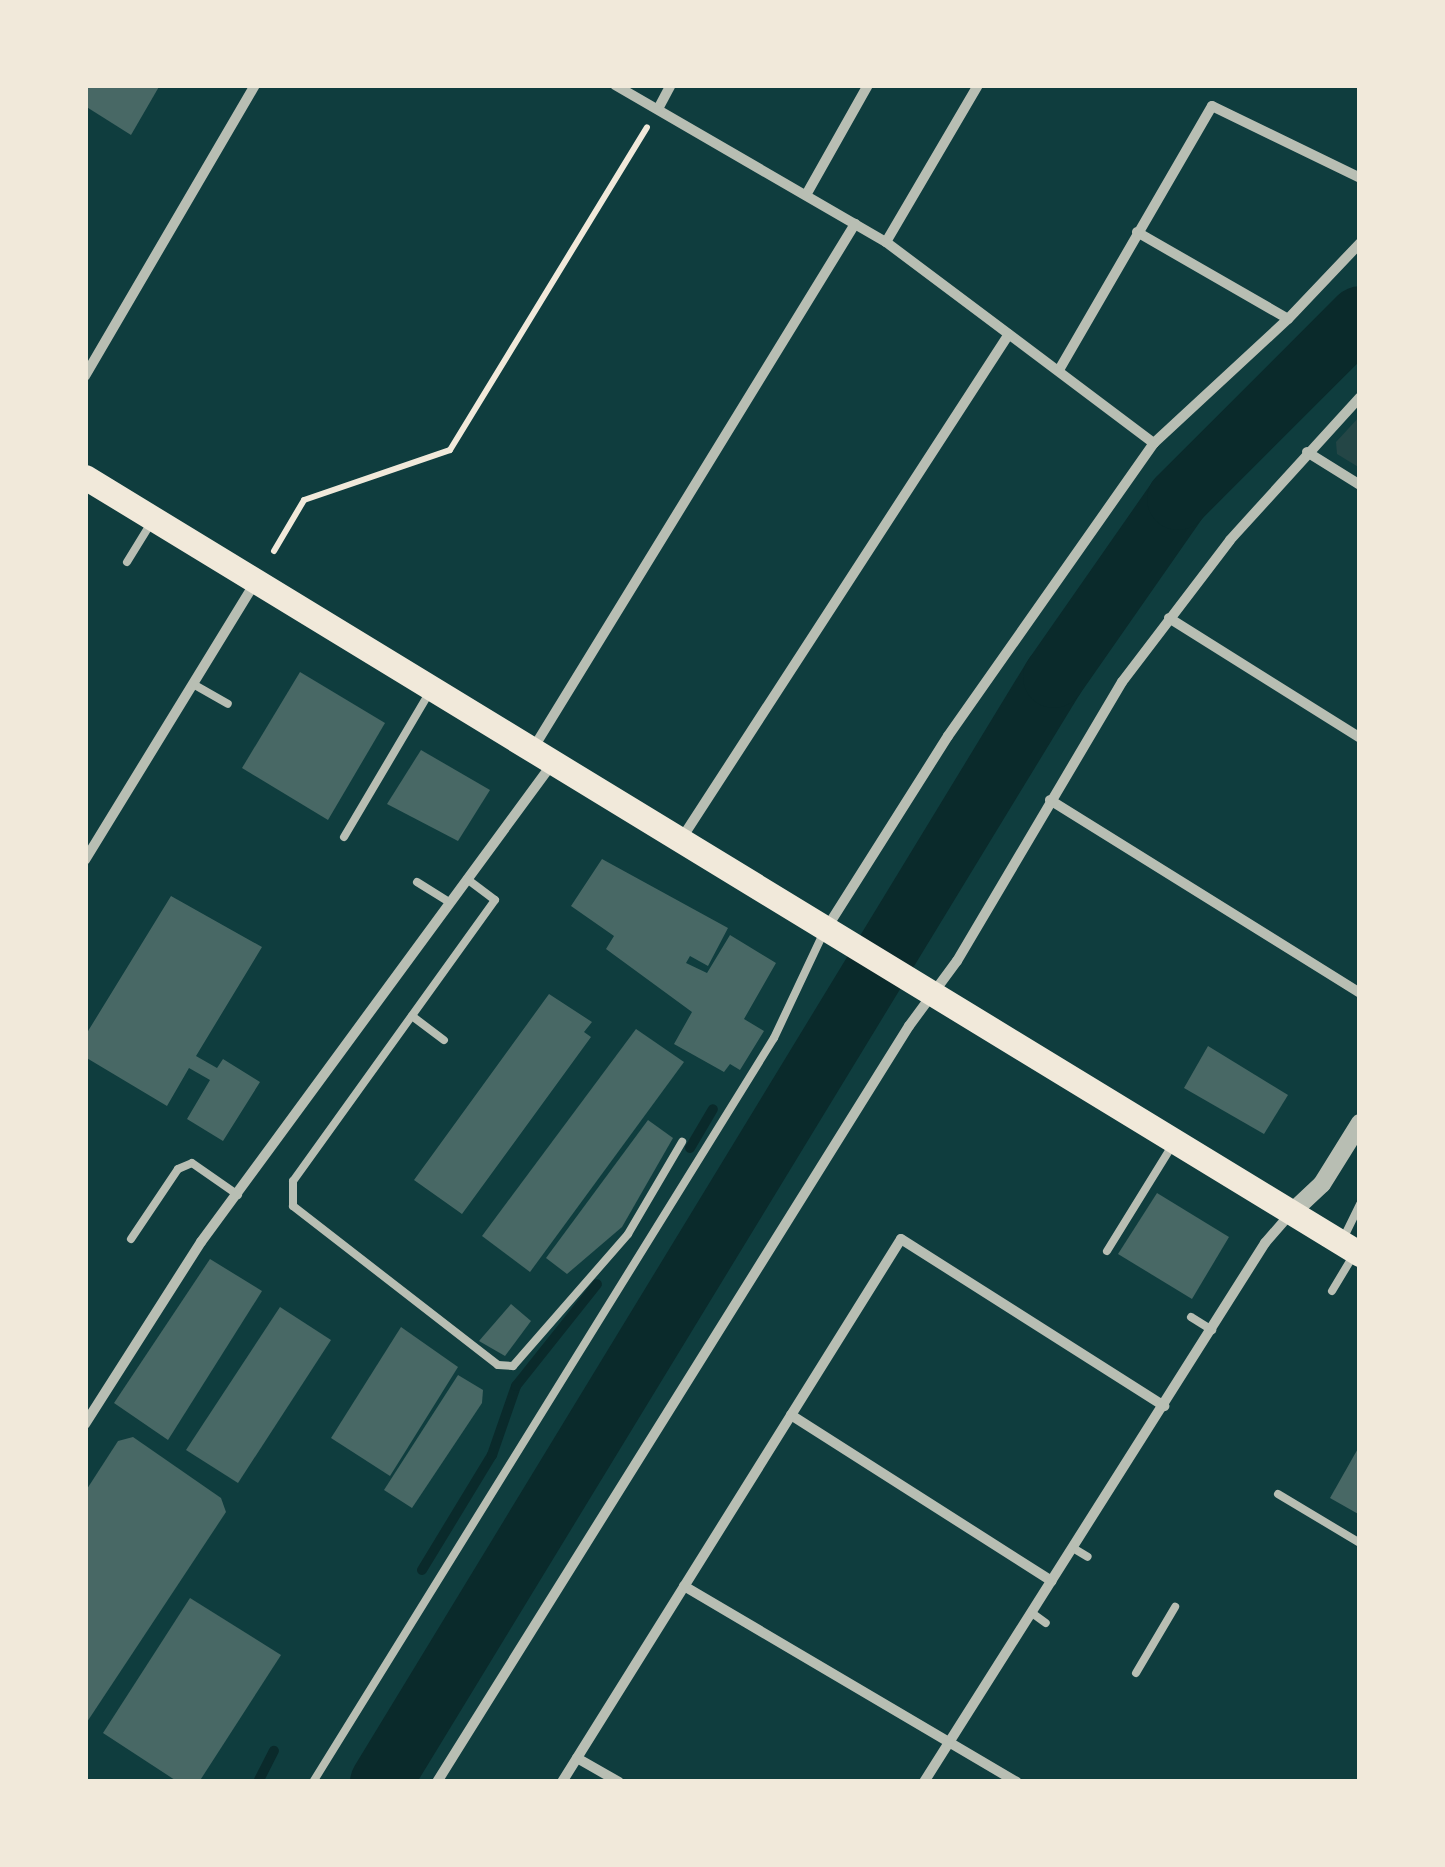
<!DOCTYPE html>
<style>
body{margin:0}
#map{position:relative;width:1445px;height:1867px;overflow:hidden;background:#0f3d3e;font-family:Jost,sans-serif}
div>[style]{position:absolute}
.green>*{inset:0;background:#244646}
.stream>*{height:10px;margin:-5px;padding:0 5px;transform-origin:5px;border-radius:5px;background:#0a2a2b}
.river>*{height:62px;margin:-31px;padding:0 31px;transform-origin:31px;border-radius:31px;background:#0a2a2b}
.building>*{inset:0;background:#486865}
.path>*{height:6px;margin:-3px;padding:0 3px;transform-origin:3px;border-radius:3px;background:#f1e9da}
.service>*{height:8px;margin:-4px;padding:0 4px;transform-origin:4px;border-radius:4px;background:#b8beb3}
.minor>*{height:10px;margin:-5px;padding:0 5px;transform-origin:5px;border-radius:5px;background:#b8beb3}
.tertiary>*{height:18px;margin:-9px;padding:0 9px;transform-origin:9px;border-radius:9px;background:#b8beb3}
.primary>*{height:25px;margin:-12.5px;padding:0 12.5px;transform-origin:12.5px;border-radius:12.5px;background:#f1e9da}
span{translate:-50% -50%;white-space:nowrap;text-align:center;line-height:1.15;-webkit-text-stroke:10px #f1e9da;paint-order:stroke}
.frame{position:absolute;inset:0;border:88px solid #f1e9da;pointer-events:none}
</style>
<div id="map">
<div class="green">
<div style="clip-path:polygon(1360px 416px,1360px 468px,1337px 454px,1336px 442px)"></div>
</div>
<div class="stream">
<div style="left:690px;top:1148px;width:45px;rotate:-59.5deg"></div>
<div style="left:422px;top:1570px;width:135px;rotate:-58.7deg"></div>
<div style="left:492px;top:1455px;width:73px;rotate:-70.8deg"></div>
<div style="left:516px;top:1386px;width:130px;rotate:-51.5deg"></div>
<div style="left:258px;top:1782px;width:35px;rotate:-63deg"></div>
</div>
<div class="river">
<div style="left:381px;top:1782px;width:1294px;rotate:-58.66deg"></div>
<div style="left:1054px;top:677px;width:217px;rotate:-55.1deg"></div>
<div style="left:1178px;top:499px;width:257px;rotate:-45deg"></div>
</div>
<div class="building">
<div style="clip-path:polygon(85px 85px,160px 85px,131px 135px,85px 106px)"></div>
<div style="clip-path:polygon(300px 672px,385px 723px,328px 820px,242px 768px)"></div>
<div style="clip-path:polygon(421px 750px,490px 790px,458px 841px,387px 804px)"></div>
<div style="clip-path:polygon(602px 859px,728px 928px,708px 966px,690px 956px,686px 963px,707px 973px,730px 935px,776px 963px,744px 1019px,764px 1031px,740px 1070px,730px 1064px,724px 1072px,674px 1044px,692px 1012px,606px 949px,614px 936px,571px 906px)"></div>
<div style="clip-path:polygon(171px 896px,262px 947px,196px 1056px,217px 1068px,223px 1059px,260px 1082px,223px 1141px,187px 1119px,210px 1080px,189px 1068px,167px 1106px,85px 1057px,85px 1036px)"></div>
<div style="clip-path:polygon(549px 994px,592px 1022px,584px 1032px,591px 1037px,462px 1214px,414px 1180px)"></div>
<div style="clip-path:polygon(636px 1029px,684px 1062px,530px 1272px,482px 1236px)"></div>
<div style="clip-path:polygon(1208px 1046px,1288px 1095px,1264px 1134px,1184px 1088px)"></div>
<div style="clip-path:polygon(648px 1120px,673px 1138px,622px 1227px,567px 1274px,546px 1258px)"></div>
<div style="clip-path:polygon(1157px 1193px,1229px 1237px,1192px 1299px,1118px 1254px)"></div>
<div style="clip-path:polygon(210px 1259px,262px 1291px,168px 1440px,114px 1403px)"></div>
<div style="clip-path:polygon(511px 1304px,531px 1321px,505px 1356px,479px 1341px)"></div>
<div style="clip-path:polygon(280px 1307px,331px 1340px,238px 1483px,186px 1450px)"></div>
<div style="clip-path:polygon(401px 1327px,458px 1367px,390px 1476px,331px 1438px)"></div>
<div style="clip-path:polygon(458px 1375px,483px 1390px,482px 1403px,412px 1508px,384px 1490px)"></div>
<div style="clip-path:polygon(133px 1437px,221px 1498px,226px 1512px,85px 1725px,85px 1492px,118px 1441px)"></div>
<div style="clip-path:polygon(1360px 1445px,1360px 1515px,1330px 1498px)"></div>
<div style="clip-path:polygon(190px 1598px,281px 1655px,199px 1782px,178px 1782px,103px 1733px)"></div>
</div>
<div class="path">
<div style="left:274px;top:551px;width:59px;rotate:-59.5deg"></div>
<div style="left:304px;top:500px;width:154px;rotate:-18.9deg"></div>
<div style="left:450px;top:450px;width:378px;rotate:-58.6deg"></div>
</div>
<div class="service">
<div style="left:127px;top:562px;width:46px;rotate:-58.4deg"></div>
<div style="left:193px;top:684px;width:40px;rotate:29.7deg"></div>
<div style="left:344px;top:837px;width:171px;rotate:-59.4deg"></div>
<div style="left:467px;top:879px;width:35px;rotate:37deg"></div>
<div style="left:495px;top:900px;width:346px;rotate:125.7deg"></div>
<div style="left:293px;top:1181px;width:25px;rotate:90deg"></div>
<div style="left:293px;top:1206px;width:259px;rotate:37.8deg"></div>
<div style="left:498px;top:1365px;width:15px;rotate:4deg"></div>
<div style="left:513px;top:1366px;width:175px;rotate:-48.9deg"></div>
<div style="left:628px;top:1234px;width:107px;rotate:-59.6deg"></div>
<div style="left:417px;top:882px;width:39px;rotate:32deg"></div>
<div style="left:412px;top:1016px;width:40px;rotate:37deg"></div>
<div style="left:131px;top:1239px;width:84px;rotate:-56.1deg"></div>
<div style="left:178px;top:1169px;width:15px;rotate:-23deg"></div>
<div style="left:192px;top:1163px;width:56px;rotate:34.8deg"></div>
<div style="left:1343px;top:1239px;width:39px;rotate:-64deg"></div>
<div style="left:1107px;top:1251px;width:126px;rotate:-58.3deg"></div>
<div style="left:1332px;top:1291px;width:41px;rotate:-59deg"></div>
<div style="left:1191px;top:1317px;width:25px;rotate:32deg"></div>
<div style="left:1278px;top:1494px;width:96px;rotate:30.9deg"></div>
<div style="left:1073px;top:1548px;width:17px;rotate:31deg"></div>
<div style="left:1032px;top:1613px;width:17px;rotate:36deg"></div>
<div style="left:1136px;top:1673px;width:77px;rotate:-59.4deg"></div>
<div style="left:313px;top:1782px;width:875px;rotate:-58.22deg"></div>
<div style="left:774px;top:1038px;width:115px;rotate:-64.8deg"></div>
</div>
<div class="minor">
<div style="left:615px;top:85px;width:313px;rotate:30.1deg"></div>
<div style="left:886px;top:242px;width:335px;rotate:36.9deg"></div>
<div style="left:658px;top:109px;width:27px;rotate:-62deg"></div>
<div style="left:806px;top:195px;width:126px;rotate:-60.6deg"></div>
<div style="left:1137px;top:232px;width:174px;rotate:29.9deg"></div>
<div style="left:886px;top:242px;width:182px;rotate:-59.6deg"></div>
<div style="left:1059px;top:370px;width:305px;rotate:-59.9deg"></div>
<div style="left:1212px;top:106px;width:165px;rotate:25.9deg"></div>
<div style="left:85px;top:376px;width:337px;rotate:-59.7deg"></div>
<div style="left:1307px;top:452px;width:62px;rotate:31.9deg"></div>
<div style="left:1169px;top:618px;width:226px;rotate:32.1deg"></div>
<div style="left:534px;top:747px;width:614px;rotate:-58.46deg"></div>
<div style="left:1050px;top:800px;width:365px;rotate:31.9deg"></div>
<div style="left:680px;top:841px;width:604px;rotate:-57.02deg"></div>
<div style="left:85px;top:860px;width:324px;rotate:-58.5deg"></div>
<div style="left:826px;top:929px;width:228px;rotate:-57.7deg"></div>
<div style="left:948px;top:736px;width:358px;rotate:-54.9deg"></div>
<div style="left:1154px;top:443px;width:183px;rotate:-42.8deg"></div>
<div style="left:1288px;top:319px;width:105px;rotate:-46.5deg"></div>
<div style="left:791px;top:1415px;width:309px;rotate:32.5deg"></div>
<div style="left:85px;top:1424px;width:216px;rotate:-57.5deg"></div>
<div style="left:201px;top:1242px;width:593px;rotate:-53.71deg"></div>
<div style="left:684px;top:1586px;width:386px;rotate:30.5deg"></div>
<div style="left:577px;top:1758px;width:48px;rotate:29.7deg"></div>
<div style="left:437px;top:1782px;width:891px;rotate:-58.02deg"></div>
<div style="left:909px;top:1026px;width:81px;rotate:-53.6deg"></div>
<div style="left:957px;top:961px;width:324px;rotate:-59.4deg"></div>
<div style="left:1122px;top:682px;width:178px;rotate:-52.7deg"></div>
<div style="left:1230px;top:540px;width:193px;rotate:-47.7deg"></div>
<div style="left:562px;top:1782px;width:640px;rotate:-58.02deg"></div>
<div style="left:901px;top:1239px;width:312px;rotate:32.4deg"></div>
<div style="left:924px;top:1782px;width:638px;rotate:-57.68deg"></div>
<div style="left:1265px;top:1243px;width:40px;rotate:-49deg"></div>
</div>
<div class="tertiary">
<div style="left:1291px;top:1213px;width:42px;rotate:-43.1deg"></div>
<div style="left:1322px;top:1184px;width:72px;rotate:-58.1deg"></div>
</div>
<div class="primary">
<div style="left:85px;top:477px;width:1493px;rotate:31.36deg"></div>
</div>
<div class="frame"></div>
</div>
